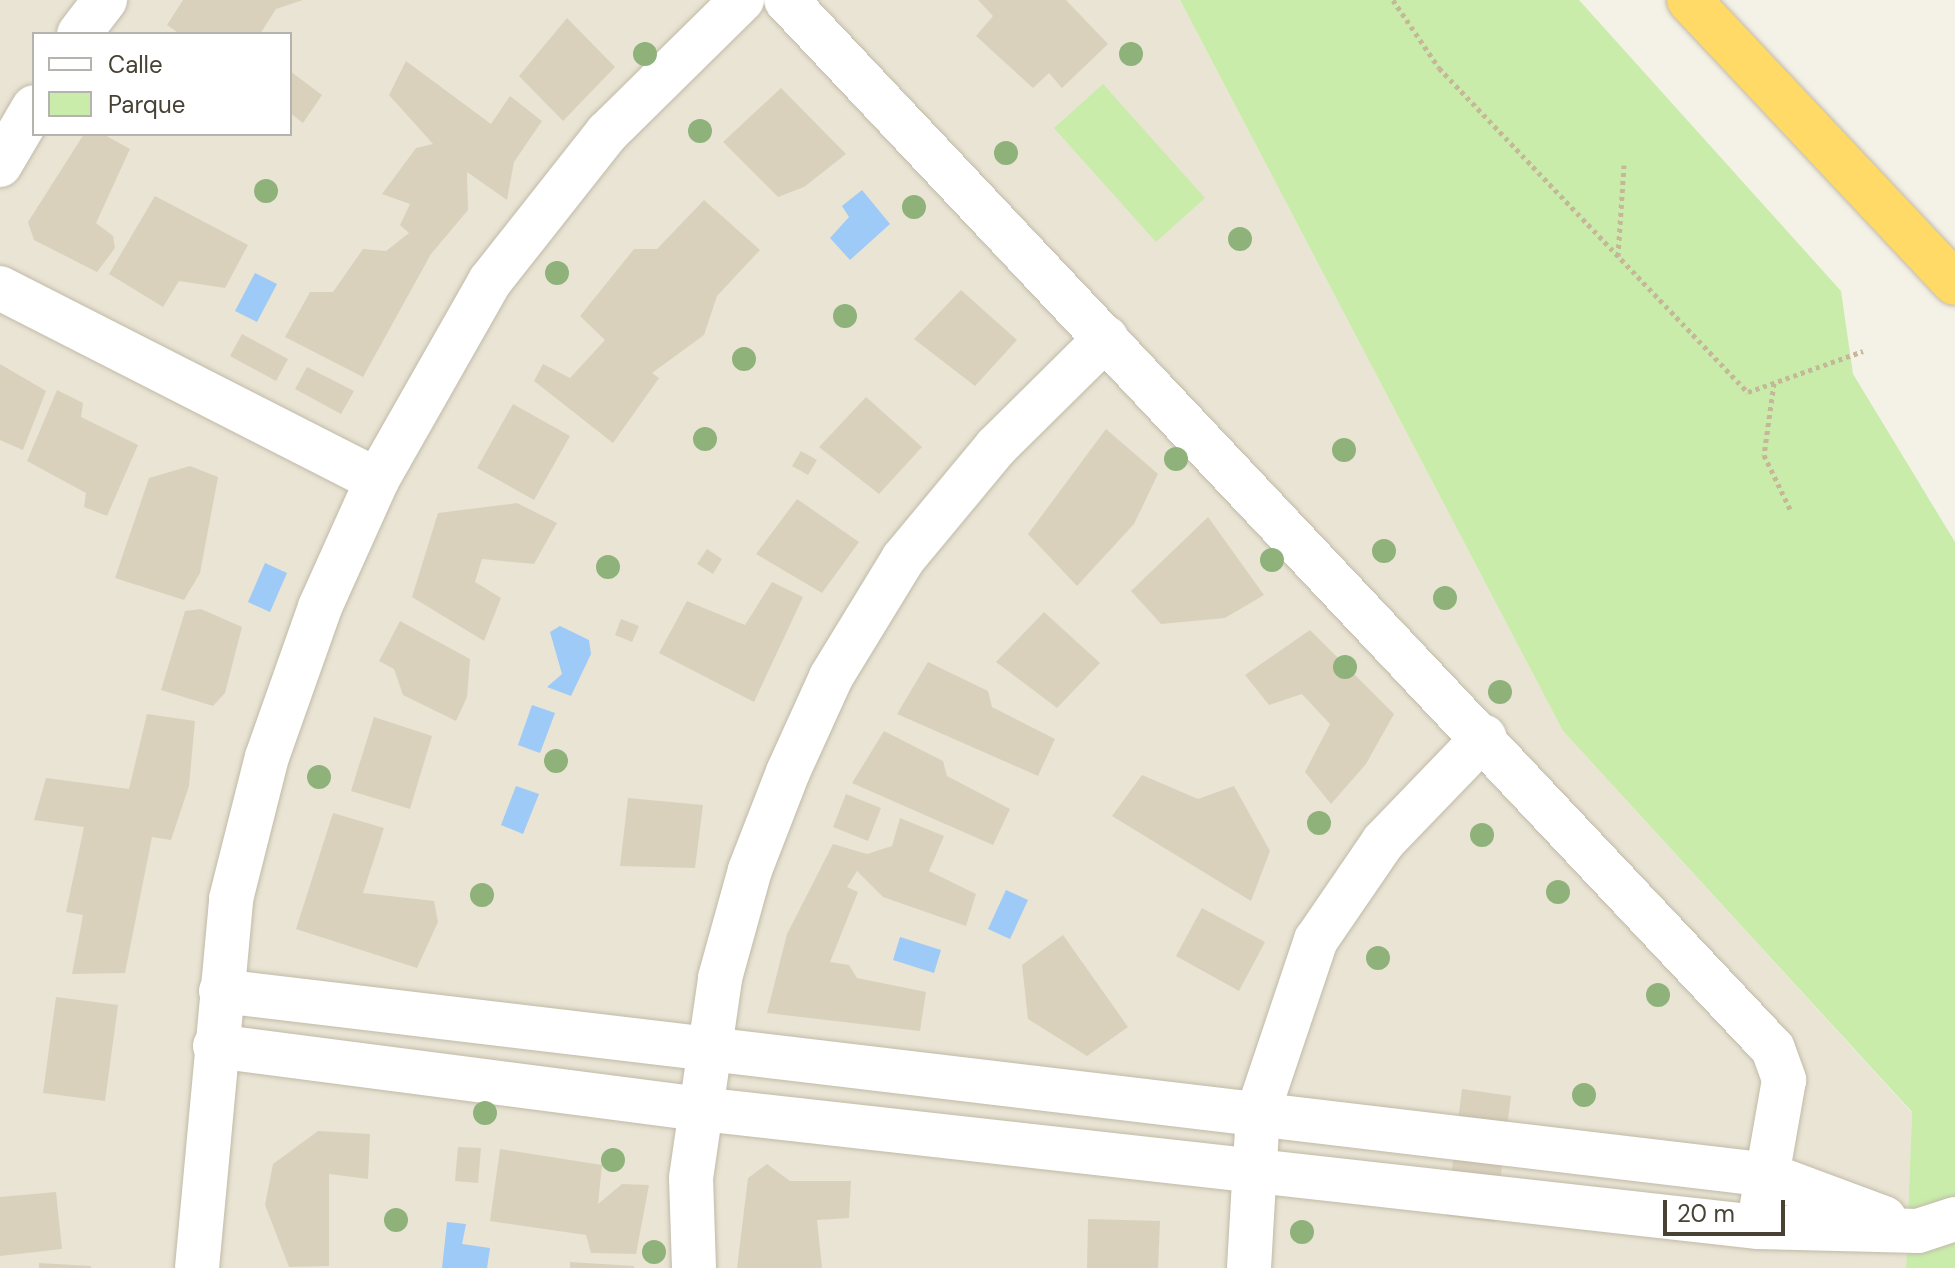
<!DOCTYPE html>
<style>
body{margin:0}
#map{position:relative;width:1955px;height:1268px;overflow:hidden;background:#f4f1e6;font-family:"DM Sans",sans-serif}
div>[style]{position:absolute}
.residential>*{inset:0;background:#e9e4d4}
.green>*{inset:0;background:#c9ecab}
.water>*{inset:0;background:#9dcaf6}
.building>*{inset:0;background:#dad1bd}
.path>*{height:5px;margin-top:-2.5px;transform-origin:0;background:repeating-linear-gradient(90deg,#c4b898 0 4px,transparent 0 8px)}
.roads{filter:drop-shadow(0 0 2px #c1baa8) drop-shadow(0 0 2px #c1baa8)}
.minor>*{height:44px;margin:-22px;padding:0 22px;transform-origin:22px;border-radius:22px;background:#fff}
.highway>*{height:44px;margin:-22px;padding:0 22px;transform-origin:22px;border-radius:22px;background:#ffda67}
.trees>*{width:24px;height:24px;margin:-12px;border-radius:50%;background:#8fb27b}
span{translate:-50% -50%;white-space:nowrap;text-align:center;line-height:1.15;-webkit-text-stroke:7px #fff;paint-order:stroke}
.legend{position:absolute;left:32px;top:32px;width:260px;height:104px;box-sizing:border-box;background:#fff;border:2px solid #b6b3ae;margin:0;padding:10px 14px;list-style:none;font-size:24px;color:#484235}
.legend li{display:flex;align-items:center;gap:16px;height:40px}
.legend b{width:40px;border:2px solid #b6b3ae}
.scale{position:absolute;left:1663px;top:1200px;width:122px;height:36px;box-sizing:border-box;border:4px solid #484235;border-top:0;padding-left:10px;font-size:24px;line-height:28px;white-space:nowrap;color:#484235;-webkit-text-stroke:6px #fff;paint-order:stroke}
</style>
<div id="map">
<div class="residential">
<div style="clip-path:polygon(evenodd,0 0,1180px 0,1563px 731px,1912px 1113px,1906px 1268px,0 1268px,0 0,34px 34px,290px 34px,290px 134px,34px 134px,34px 34px)"></div>
</div>
<div class="green">
<div style="clip-path:polygon(1180px 0,1579px 0,1841px 291px,1853px 374px,1955px 542px,1955px 1268px,1906px 1268px,1912px 1112px,1563px 731px)"></div>
<div style="clip-path:polygon(1103px 84px,1205px 198px,1156px 242px,1054px 128px)"></div>
</div>
<div class="water">
<div style="clip-path:polygon(862px 190px,890px 224px,850px 260px,830px 238px,849px 217px,842px 206px)"></div>
<div style="clip-path:polygon(255px 273px,277px 284px,257px 322px,235px 311px)"></div>
<div style="clip-path:polygon(265px 563px,287px 573px,270px 612px,248px 602px)"></div>
<div style="clip-path:polygon(560px 626px,589px 640px,591px 654px,571px 696px,547px 687px,562px 674px,550px 632px)"></div>
<div style="clip-path:polygon(532px 705px,555px 713px,540px 753px,518px 745px)"></div>
<div style="clip-path:polygon(516px 786px,539px 794px,523px 834px,501px 825px)"></div>
<div style="clip-path:polygon(1006px 890px,1028px 900px,1010px 939px,988px 929px)"></div>
<div style="clip-path:polygon(900px 937px,941px 950px,934px 973px,893px 960px)"></div>
<div style="clip-path:polygon(447px 1222px,466px 1224px,462px 1244px,490px 1248px,487px 1268px,442px 1268px)"></div>
</div>
<div class="building">
<div style="clip-path:polygon(183px 0,303px 0,276px 9px,260px 34px,180px 34px,167px 25px)"></div>
<div style="clip-path:polygon(978px 0,1066px 0,1108px 44px,1062px 88px,1049px 73px,1033px 88px,976px 36px,993px 16px)"></div>
<div style="clip-path:polygon(567px 18px,615px 67px,563px 121px,519px 76px)"></div>
<div style="clip-path:polygon(406px 61px,491px 124px,510px 96px,542px 121px,514px 162px,507px 200px,467px 172px,468px 210px,431px 254px,363px 377px,285px 337px,310px 292px,333px 292px,363px 249px,386px 251px,409px 233px,400px 225px,410px 204px,382px 194px,416px 148px,433px 144px,389px 95px)"></div>
<div style="clip-path:polygon(290px 71px,322px 95px,303px 123px,290px 113px)"></div>
<div style="clip-path:polygon(781px 88px,846px 154px,804px 187px,778px 197px,723px 142px)"></div>
<div style="clip-path:polygon(84px 134px,103px 134px,130px 149px,96px 223px,113px 236px,115px 248px,97px 272px,34px 240px,28px 222px)"></div>
<div style="clip-path:polygon(155px 196px,248px 245px,225px 288px,179px 281px,163px 307px,109px 274px)"></div>
<div style="clip-path:polygon(704px 200px,760px 250px,717px 296px,704px 335px,652px 373px,659px 378px,613px 443px,534px 381px,543px 364px,570px 378px,605px 340px,580px 316px,634px 249px,657px 249px)"></div>
<div style="clip-path:polygon(961px 290px,1017px 340px,975px 386px,914px 339px)"></div>
<div style="clip-path:polygon(242px 334px,288px 359px,276px 381px,230px 356px)"></div>
<div style="clip-path:polygon(0 364px,46px 391px,23px 450px,0 440px)"></div>
<div style="clip-path:polygon(307px 367px,354px 391px,341px 414px,295px 389px)"></div>
<div style="clip-path:polygon(57px 390px,83px 403px,81px 417px,138px 445px,107px 516px,84px 507px,86px 493px,27px 461px)"></div>
<div style="clip-path:polygon(866px 397px,922px 447px,879px 494px,819px 447px)"></div>
<div style="clip-path:polygon(513px 404px,570px 436px,534px 500px,477px 468px)"></div>
<div style="clip-path:polygon(1106px 429px,1158px 474px,1134px 524px,1077px 586px,1028px 534px)"></div>
<div style="clip-path:polygon(801px 451px,817px 460px,808px 475px,792px 466px)"></div>
<div style="clip-path:polygon(190px 466px,218px 477px,200px 573px,184px 600px,115px 578px,149px 478px)"></div>
<div style="clip-path:polygon(797px 499px,859px 542px,822px 593px,756px 554px)"></div>
<div style="clip-path:polygon(517px 503px,557px 523px,534px 564px,482px 559px,475px 582px,501px 598px,484px 641px,412px 597px,438px 513px)"></div>
<div style="clip-path:polygon(1208px 517px,1264px 595px,1225px 618px,1161px 624px,1131px 591px)"></div>
<div style="clip-path:polygon(707px 549px,722px 559px,713px 574px,697px 564px)"></div>
<div style="clip-path:polygon(772px 582px,803px 597px,754px 702px,659px 653px,687px 601px,745px 625px)"></div>
<div style="clip-path:polygon(201px 609px,242px 627px,225px 693px,213px 706px,161px 690px,185px 611px)"></div>
<div style="clip-path:polygon(1044px 612px,1100px 663px,1057px 708px,996px 662px)"></div>
<div style="clip-path:polygon(621px 619px,639px 626px,632px 642px,615px 635px)"></div>
<div style="clip-path:polygon(400px 621px,470px 659px,467px 697px,456px 721px,403px 695px,394px 669px,379px 661px)"></div>
<div style="clip-path:polygon(1310px 630px,1394px 714px,1366px 764px,1331px 804px,1305px 772px,1330px 724px,1302px 694px,1269px 705px,1245px 675px)"></div>
<div style="clip-path:polygon(928px 662px,988px 691px,992px 707px,1055px 739px,1038px 776px,897px 714px)"></div>
<div style="clip-path:polygon(147px 714px,195px 721px,189px 786px,171px 840px,152px 837px,125px 973px,72px 974px,83px 915px,66px 912px,84px 827px,34px 820px,46px 778px,129px 789px)"></div>
<div style="clip-path:polygon(374px 717px,432px 736px,410px 809px,351px 791px)"></div>
<div style="clip-path:polygon(884px 731px,943px 761px,947px 776px,1010px 809px,993px 845px,852px 783px)"></div>
<div style="clip-path:polygon(1142px 775px,1198px 799px,1234px 786px,1270px 851px,1251px 901px,1112px 816px)"></div>
<div style="clip-path:polygon(846px 794px,881px 808px,868px 841px,833px 827px)"></div>
<div style="clip-path:polygon(628px 798px,703px 805px,695px 868px,620px 866px)"></div>
<div style="clip-path:polygon(333px 813px,384px 828px,363px 893px,434px 901px,438px 922px,417px 968px,296px 929px)"></div>
<div style="clip-path:polygon(900px 818px,944px 836px,929px 871px,976px 894px,966px 926px,883px 897px,857px 871px,847px 887px,858px 892px,830px 962px,849px 965px,857px 978px,926px 992px,920px 1031px,767px 1013px,787px 934px,833px 844px,867px 854px,892px 846px)"></div>
<div style="clip-path:polygon(1202px 908px,1265px 942px,1239px 991px,1176px 956px)"></div>
<div style="clip-path:polygon(1063px 935px,1128px 1027px,1087px 1056px,1028px 1019px,1022px 965px)"></div>
<div style="clip-path:polygon(56px 997px,118px 1005px,105px 1101px,43px 1093px)"></div>
<div style="clip-path:polygon(1462px 1089px,1511px 1096px,1495px 1222px,1446px 1216px)"></div>
<div style="clip-path:polygon(318px 1131px,370px 1134px,368px 1179px,329px 1174px,329px 1266px,289px 1267px,265px 1205px,273px 1164px)"></div>
<div style="clip-path:polygon(458px 1147px,481px 1148px,478px 1183px,455px 1181px)"></div>
<div style="clip-path:polygon(500px 1149px,602px 1165px,598px 1204px,622px 1184px,649px 1185px,636px 1254px,591px 1253px,586px 1235px,490px 1221px)"></div>
<div style="clip-path:polygon(767px 1164px,790px 1181px,851px 1181px,849px 1218px,817px 1220px,822px 1268px,737px 1268px,748px 1178px)"></div>
<div style="clip-path:polygon(56px 1192px,62px 1249px,0 1256px,0 1197px)"></div>
<div style="clip-path:polygon(1088px 1219px,1160px 1221px,1158px 1268px,1087px 1268px)"></div>
<div style="clip-path:polygon(570px 1262px,634px 1266px,634px 1268px,570px 1268px)"></div>
<div style="clip-path:polygon(39px 1263px,91px 1266px,91px 1268px,39px 1268px)"></div>
</div>
<div class="path">
<div style="left:1393px;top:0;width:82px;rotate:55.9deg"></div>
<div style="left:1439px;top:68px;width:448px;rotate:46.4deg"></div>
<div style="left:1748px;top:392px;width:122px;rotate:-19.6deg"></div>
<div style="left:1618px;top:256px;width:91px;rotate:-86.2deg"></div>
<div style="left:1774px;top:383px;width:73px;rotate:97.9deg"></div>
<div style="left:1764px;top:455px;width:60px;rotate:64.3deg"></div>
</div>
<div class="roads">
<div class="minor">
<div style="left:786px;top:0;width:1440px;rotate:46.74deg"></div>
<div style="left:1773px;top:1049px;width:33px;rotate:70deg"></div>
<div style="left:1784px;top:1080px;width:127px;rotate:100deg"></div>
<div style="left:79px;top:34px;width:43px;rotate:-52.6deg"></div>
<div style="left:0;top:165px;width:67px;rotate:-59.6deg"></div>
<div style="left:0;top:288px;width:423px;rotate:27deg"></div>
<div style="left:221px;top:991px;width:1558px;rotate:6.78deg"></div>
<div style="left:1768px;top:1175px;width:124px;rotate:20.3deg"></div>
<div style="left:215px;top:1046px;width:490px;rotate:7.4deg"></div>
<div style="left:701px;top:1109px;width:1064px;rotate:6.37deg"></div>
<div style="left:1758px;top:1227px;width:160px;rotate:1.4deg"></div>
<div style="left:1918px;top:1231px;width:39px;rotate:-18deg"></div>
<div style="left:197px;top:1268px;width:371px;rotate:-84.7deg"></div>
<div style="left:231px;top:899px;width:146px;rotate:-75.8deg"></div>
<div style="left:267px;top:757px;width:159px;rotate:-70.5deg"></div>
<div style="left:320px;top:607px;width:139px;rotate:-65.8deg"></div>
<div style="left:377px;top:480px;width:229px;rotate:-60.4deg"></div>
<div style="left:490px;top:281px;width:189px;rotate:-51.7deg"></div>
<div style="left:607px;top:133px;width:190px;rotate:-44.6deg"></div>
<div style="left:694px;top:1268px;width:90px;rotate:-91.9deg"></div>
<div style="left:691px;top:1178px;width:202px;rotate:-81.7deg"></div>
<div style="left:720px;top:978px;width:112px;rotate:-74.5deg"></div>
<div style="left:750px;top:870px;width:105px;rotate:-68.8deg"></div>
<div style="left:788px;top:772px;width:104px;rotate:-65.6deg"></div>
<div style="left:831px;top:677px;width:138px;rotate:-58.6deg"></div>
<div style="left:903px;top:559px;width:146px;rotate:-50.3deg"></div>
<div style="left:996px;top:447px;width:155px;rotate:-44.7deg"></div>
<div style="left:1249px;top:1268px;width:156px;rotate:-86.7deg"></div>
<div style="left:1258px;top:1112px;width:182px;rotate:-71.4deg"></div>
<div style="left:1316px;top:940px;width:119px;rotate:-55.6deg"></div>
<div style="left:1383px;top:842px;width:146px;rotate:-46.1deg"></div>
</div>
<div class="highway">
<div style="left:1689px;top:0;width:388px;rotate:46.8deg"></div>
</div>
</div>
<div class="trees">
<div style="left:645px;top:54px"></div>
<div style="left:1131px;top:54px"></div>
<div style="left:700px;top:131px"></div>
<div style="left:1006px;top:153px"></div>
<div style="left:266px;top:191px"></div>
<div style="left:914px;top:207px"></div>
<div style="left:1240px;top:239px"></div>
<div style="left:557px;top:273px"></div>
<div style="left:845px;top:316px"></div>
<div style="left:744px;top:359px"></div>
<div style="left:705px;top:439px"></div>
<div style="left:1344px;top:450px"></div>
<div style="left:1176px;top:459px"></div>
<div style="left:1384px;top:551px"></div>
<div style="left:1272px;top:560px"></div>
<div style="left:608px;top:567px"></div>
<div style="left:1445px;top:598px"></div>
<div style="left:1345px;top:667px"></div>
<div style="left:1500px;top:692px"></div>
<div style="left:556px;top:761px"></div>
<div style="left:319px;top:777px"></div>
<div style="left:1319px;top:823px"></div>
<div style="left:1482px;top:835px"></div>
<div style="left:1558px;top:892px"></div>
<div style="left:482px;top:895px"></div>
<div style="left:1378px;top:958px"></div>
<div style="left:1658px;top:995px"></div>
<div style="left:1584px;top:1095px"></div>
<div style="left:485px;top:1113px"></div>
<div style="left:613px;top:1160px"></div>
<div style="left:396px;top:1220px"></div>
<div style="left:1302px;top:1232px"></div>
<div style="left:654px;top:1252px"></div>
</div>
<ul class="legend">
<li><b style="height:10px;background:#fff"></b>Calle</li>
<li><b style="height:22px;background:#c9ecab"></b>Parque</li>
</ul>
<div class="scale">20 m</div>
</div>
